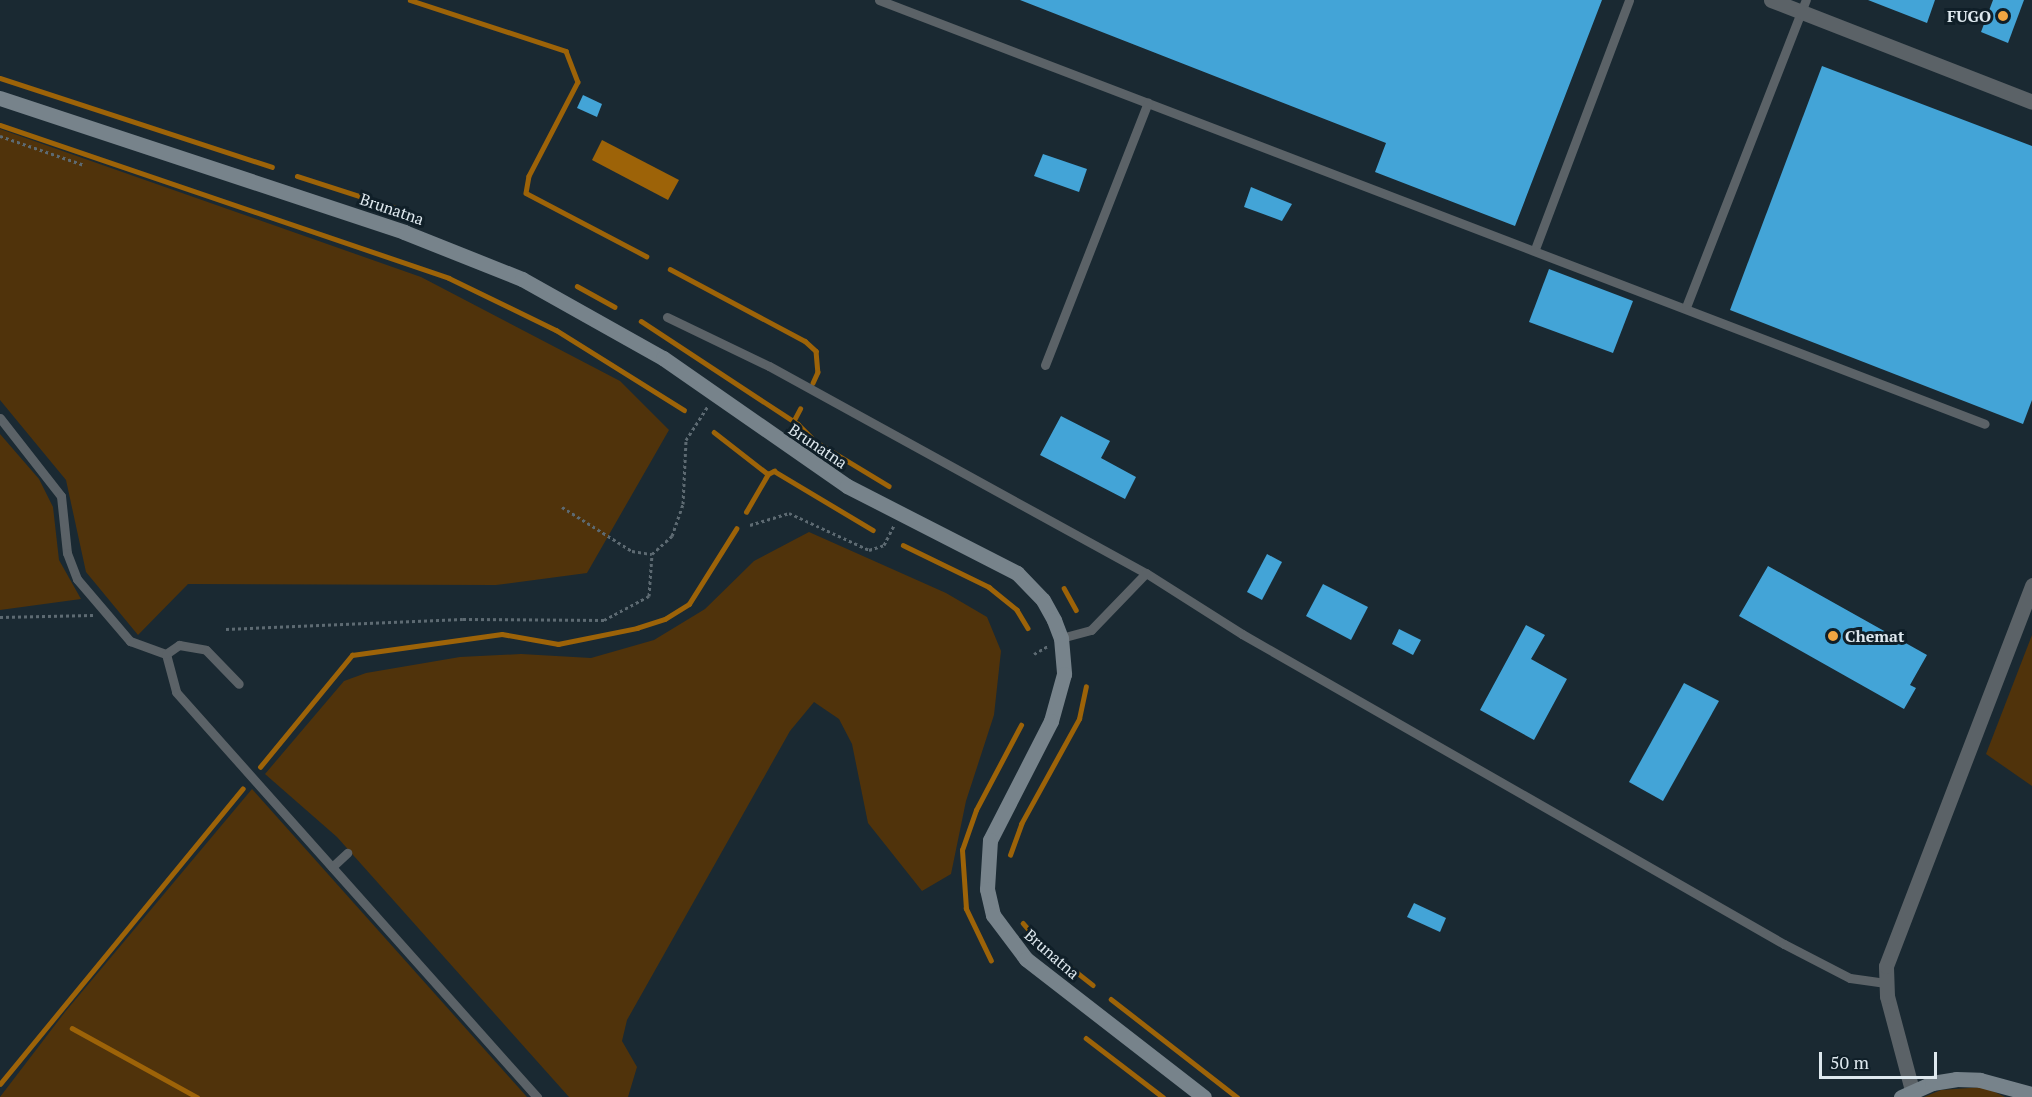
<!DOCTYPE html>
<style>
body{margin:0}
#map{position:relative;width:2032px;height:1097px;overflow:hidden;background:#1a2932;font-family:"PT Serif",serif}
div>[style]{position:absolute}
.green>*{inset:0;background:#50330b}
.water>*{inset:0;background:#9d6308}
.stream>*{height:4.5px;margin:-2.25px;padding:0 2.25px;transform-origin:2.25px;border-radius:2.25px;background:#9d6308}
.building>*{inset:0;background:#43a4d7}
.path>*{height:3px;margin-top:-1.5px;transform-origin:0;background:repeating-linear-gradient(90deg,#5d6a72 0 3px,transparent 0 6px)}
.lane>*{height:9px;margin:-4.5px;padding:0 4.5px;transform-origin:4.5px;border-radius:4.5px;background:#5b6267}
.street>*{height:15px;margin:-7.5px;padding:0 7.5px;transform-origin:7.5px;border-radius:7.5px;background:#5b6267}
.secondary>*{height:15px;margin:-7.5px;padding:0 7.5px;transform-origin:7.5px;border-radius:7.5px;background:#77838b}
.dots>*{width:16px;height:16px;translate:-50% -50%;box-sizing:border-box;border:3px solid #101f28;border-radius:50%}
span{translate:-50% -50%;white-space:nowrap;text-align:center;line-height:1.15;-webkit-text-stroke:6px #101f28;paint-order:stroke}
.poi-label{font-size:16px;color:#dee8ee;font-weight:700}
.right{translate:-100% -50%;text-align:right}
.left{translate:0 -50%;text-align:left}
.street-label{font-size:16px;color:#dee8ee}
.scale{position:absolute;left:1819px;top:1052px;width:118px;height:27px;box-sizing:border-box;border:3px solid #dee8ee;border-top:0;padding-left:8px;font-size:18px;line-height:21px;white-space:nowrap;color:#dee8ee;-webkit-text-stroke:4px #101f28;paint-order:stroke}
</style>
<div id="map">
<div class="green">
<div style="clip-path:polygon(0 129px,421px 277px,620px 381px,669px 430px,587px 573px,496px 585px,188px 584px,138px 635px,86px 572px,66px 480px,0 400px)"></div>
<div style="clip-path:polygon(0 434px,39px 479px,53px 507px,59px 560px,81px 599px,0 610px)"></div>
<div style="clip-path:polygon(809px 532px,946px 593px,987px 617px,1001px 651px,994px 715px,966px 801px,951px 874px,922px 891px,868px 823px,852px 744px,839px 719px,814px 702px,790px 731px,627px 1020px,622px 1041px,637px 1067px,628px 1097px,569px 1097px,337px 837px,265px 774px,344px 681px,366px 673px,460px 657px,521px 654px,591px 658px,654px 640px,705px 609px,754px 561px)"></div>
<div style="clip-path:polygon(2032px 635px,2032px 786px,1986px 754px)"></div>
<div style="clip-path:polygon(252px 789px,527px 1097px,0 1097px,65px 1012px)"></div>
<div style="clip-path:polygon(1984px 1087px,2005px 1097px,1924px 1097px,1941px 1090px)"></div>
</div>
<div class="water">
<div style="clip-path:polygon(602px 140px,679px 180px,668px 200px,592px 160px)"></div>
</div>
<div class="stream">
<div style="left:410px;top:0;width:164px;rotate:18.1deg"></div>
<div style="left:566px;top:51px;width:33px;rotate:69deg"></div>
<div style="left:578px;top:82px;width:106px;rotate:117.5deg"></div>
<div style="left:529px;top:176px;width:17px;rotate:100deg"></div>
<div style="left:526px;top:193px;width:136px;rotate:27.7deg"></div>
<div style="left:0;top:78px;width:286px;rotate:18.1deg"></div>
<div style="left:0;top:125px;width:474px;rotate:18.8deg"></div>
<div style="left:449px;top:278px;width:119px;rotate:25.9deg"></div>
<div style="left:556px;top:330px;width:151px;rotate:32deg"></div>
<div style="left:297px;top:176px;width:111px;rotate:17.8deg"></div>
<div style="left:670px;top:269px;width:153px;rotate:28.1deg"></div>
<div style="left:805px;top:341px;width:15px;rotate:42deg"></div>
<div style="left:816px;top:351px;width:21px;rotate:85deg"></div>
<div style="left:818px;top:372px;width:12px;rotate:114deg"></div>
<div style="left:577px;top:286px;width:43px;rotate:28.9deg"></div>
<div style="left:641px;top:321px;width:188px;rotate:33.3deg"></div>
<div style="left:798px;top:424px;width:25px;rotate:45deg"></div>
<div style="left:816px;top:442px;width:85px;rotate:31.1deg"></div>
<div style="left:793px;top:422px;width:15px;rotate:-62deg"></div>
<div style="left:714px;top:432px;width:68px;rotate:37.9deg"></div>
<div style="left:768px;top:474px;width:7px;rotate:-27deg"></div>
<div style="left:774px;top:471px;width:115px;rotate:30.8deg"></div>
<div style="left:746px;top:512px;width:44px;rotate:-59.9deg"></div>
<div style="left:903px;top:545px;width:96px;rotate:26deg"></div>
<div style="left:989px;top:587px;width:36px;rotate:39deg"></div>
<div style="left:1017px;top:610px;width:21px;rotate:59deg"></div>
<div style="left:1064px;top:588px;width:25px;rotate:61deg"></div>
<div style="left:260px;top:767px;width:145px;rotate:-50.6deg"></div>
<div style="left:352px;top:655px;width:151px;rotate:-8deg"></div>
<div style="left:502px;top:634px;width:57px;rotate:10.1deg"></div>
<div style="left:558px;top:644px;width:81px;rotate:-11.4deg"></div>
<div style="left:637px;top:628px;width:29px;rotate:-18deg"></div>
<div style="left:665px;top:619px;width:28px;rotate:-32deg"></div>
<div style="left:689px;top:604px;width:89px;rotate:-57.9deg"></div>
<div style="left:1010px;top:855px;width:33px;rotate:-70deg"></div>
<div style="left:1021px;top:824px;width:120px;rotate:-61.1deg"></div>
<div style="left:1079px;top:719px;width:33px;rotate:-78deg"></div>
<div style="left:1023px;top:923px;width:28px;rotate:49deg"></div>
<div style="left:1041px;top:944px;width:66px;rotate:38.3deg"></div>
<div style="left:991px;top:961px;width:58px;rotate:-115.7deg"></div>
<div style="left:966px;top:909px;width:59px;rotate:-93.9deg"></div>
<div style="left:962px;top:850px;width:42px;rotate:-70.7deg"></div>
<div style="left:976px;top:810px;width:96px;rotate:-62.1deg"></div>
<div style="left:1111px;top:999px;width:160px;rotate:37.9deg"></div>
<div style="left:72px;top:1028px;width:143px;rotate:28.9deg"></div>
<div style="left:1086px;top:1038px;width:97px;rotate:37.5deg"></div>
<div style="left:0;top:1084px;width:382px;rotate:-50.6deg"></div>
</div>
<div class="building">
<div style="clip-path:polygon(1020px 0,1602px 0,1515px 226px,1375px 172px,1386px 143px)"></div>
<div style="clip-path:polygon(1868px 0,1935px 0,1927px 23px)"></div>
<div style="clip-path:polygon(1993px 0,2024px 0,2008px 43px,1981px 32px)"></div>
<div style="clip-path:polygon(1822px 66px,2032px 146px,2032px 400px,2023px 424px,1730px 310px)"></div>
<div style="clip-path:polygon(583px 95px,602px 104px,597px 117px,577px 108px)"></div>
<div style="clip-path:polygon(1043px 154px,1087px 169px,1079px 192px,1034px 176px)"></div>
<div style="clip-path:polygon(1251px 187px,1292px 204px,1282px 221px,1244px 207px)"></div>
<div style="clip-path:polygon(1549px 269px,1633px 301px,1613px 353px,1529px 322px)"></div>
<div style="clip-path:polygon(1061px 416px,1110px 441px,1101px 458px,1136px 477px,1125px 499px,1040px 455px)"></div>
<div style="clip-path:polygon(1267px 554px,1282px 562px,1262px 600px,1247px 592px)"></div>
<div style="clip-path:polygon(1768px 566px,1927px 655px,1910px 685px,1916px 688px,1904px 709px,1739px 616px)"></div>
<div style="clip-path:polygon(1323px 584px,1368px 607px,1351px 640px,1306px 616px)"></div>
<div style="clip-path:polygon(1526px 625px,1545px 635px,1531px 659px,1567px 679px,1534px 740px,1480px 710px)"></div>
<div style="clip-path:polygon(1399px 629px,1421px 640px,1413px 655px,1392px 644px)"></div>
<div style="clip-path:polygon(1684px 683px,1719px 701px,1663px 801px,1629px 782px)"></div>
<div style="clip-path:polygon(1414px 903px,1446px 918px,1440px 932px,1407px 917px)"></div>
</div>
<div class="path">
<div style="left:0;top:136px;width:89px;rotate:19deg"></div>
<div style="left:562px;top:507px;width:83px;rotate:32.2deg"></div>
<div style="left:632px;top:551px;width:20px;rotate:9deg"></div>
<div style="left:652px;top:554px;width:27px;rotate:-42deg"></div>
<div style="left:672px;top:536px;width:34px;rotate:-71deg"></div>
<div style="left:683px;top:504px;width:64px;rotate:-87.3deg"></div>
<div style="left:686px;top:440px;width:40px;rotate:-57.1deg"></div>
<div style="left:750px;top:525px;width:41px;rotate:-17.1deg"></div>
<div style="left:789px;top:513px;width:88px;rotate:24.8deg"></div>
<div style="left:869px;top:550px;width:16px;rotate:-18deg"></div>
<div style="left:884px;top:545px;width:22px;rotate:-63deg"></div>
<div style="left:0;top:617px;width:93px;rotate:-1.2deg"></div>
<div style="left:226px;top:629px;width:237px;rotate:-2.4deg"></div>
<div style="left:463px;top:619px;width:141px;rotate:0.4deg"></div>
<div style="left:604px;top:620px;width:51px;rotate:-28.1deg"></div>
<div style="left:649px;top:596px;width:42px;rotate:-85.9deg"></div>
<div style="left:1034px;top:654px;width:16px;rotate:-30deg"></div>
</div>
<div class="lane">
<div style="left:879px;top:0;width:1184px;rotate:20.97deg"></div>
<div style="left:1535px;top:249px;width:266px;rotate:-69.3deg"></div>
<div style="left:1686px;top:307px;width:330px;rotate:-68.7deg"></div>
<div style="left:667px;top:317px;width:113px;rotate:25.7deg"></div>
<div style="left:769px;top:366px;width:430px;rotate:28.8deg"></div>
<div style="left:1146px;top:573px;width:114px;rotate:32.4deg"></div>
<div style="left:1242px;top:634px;width:624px;rotate:29.77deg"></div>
<div style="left:1784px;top:944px;width:74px;rotate:27.3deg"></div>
<div style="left:1850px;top:978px;width:36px;rotate:8deg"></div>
<div style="left:1045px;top:365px;width:282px;rotate:-68.6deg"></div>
<div style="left:0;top:418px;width:99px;rotate:52deg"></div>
<div style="left:61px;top:496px;width:57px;rotate:84deg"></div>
<div style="left:67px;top:553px;width:28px;rotate:69deg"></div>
<div style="left:77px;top:579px;width:82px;rotate:49.5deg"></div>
<div style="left:130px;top:641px;width:38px;rotate:20deg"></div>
<div style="left:1061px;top:638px;width:31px;rotate:-15deg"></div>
<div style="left:1091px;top:630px;width:79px;rotate:-46deg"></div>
<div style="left:166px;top:654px;width:39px;rotate:75deg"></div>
<div style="left:176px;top:692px;width:543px;rotate:48.29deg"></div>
<div style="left:166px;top:654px;width:16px;rotate:-35deg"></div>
<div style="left:179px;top:645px;width:27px;rotate:10deg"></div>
<div style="left:206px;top:650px;width:47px;rotate:45.9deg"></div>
<div style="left:332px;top:867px;width:21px;rotate:-43deg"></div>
</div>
<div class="street">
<div style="left:1771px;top:0;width:280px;rotate:21.3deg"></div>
<div style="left:1912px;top:1090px;width:97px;rotate:-104.9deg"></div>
<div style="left:1887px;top:996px;width:30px;rotate:-92deg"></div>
<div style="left:1886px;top:966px;width:408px;rotate:-69deg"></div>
</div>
<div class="secondary">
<div style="left:0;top:98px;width:426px;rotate:18.3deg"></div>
<div style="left:404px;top:232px;width:127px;rotate:21.7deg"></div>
<div style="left:522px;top:279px;width:162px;rotate:29.3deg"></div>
<div style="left:663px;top:358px;width:224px;rotate:34.8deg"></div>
<div style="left:847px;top:486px;width:191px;rotate:27.1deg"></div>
<div style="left:1017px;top:573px;width:37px;rotate:46deg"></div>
<div style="left:1043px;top:600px;width:23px;rotate:61deg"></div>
<div style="left:1054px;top:620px;width:19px;rotate:69deg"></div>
<div style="left:1061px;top:638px;width:36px;rotate:85deg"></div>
<div style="left:1064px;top:674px;width:49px;rotate:105.5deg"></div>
<div style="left:1051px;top:721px;width:134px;rotate:117.1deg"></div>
<div style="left:990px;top:840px;width:49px;rotate:93.5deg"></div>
<div style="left:987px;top:889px;width:27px;rotate:77deg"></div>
<div style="left:993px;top:915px;width:55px;rotate:53.1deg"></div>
<div style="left:1026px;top:959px;width:225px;rotate:37.8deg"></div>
<div style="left:1901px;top:1097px;width:34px;rotate:-24deg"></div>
<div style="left:1932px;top:1083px;width:24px;rotate:-9deg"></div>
<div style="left:1956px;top:1079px;width:24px;rotate:2deg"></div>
<div style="left:1980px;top:1080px;width:54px;rotate:15.1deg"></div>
</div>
<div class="dots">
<div style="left:2003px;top:16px;background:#f2a541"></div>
<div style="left:1833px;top:636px;background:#f2a541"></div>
</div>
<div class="poi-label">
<span class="right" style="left:1991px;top:16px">FUGO</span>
<span class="left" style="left:1845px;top:636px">Chemat</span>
</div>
<div class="street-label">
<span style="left:392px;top:209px;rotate:19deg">Brunatna</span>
<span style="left:818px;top:446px;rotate:34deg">Brunatna</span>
<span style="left:1052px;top:954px;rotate:41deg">Brunatna</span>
</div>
<div class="scale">50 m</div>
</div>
